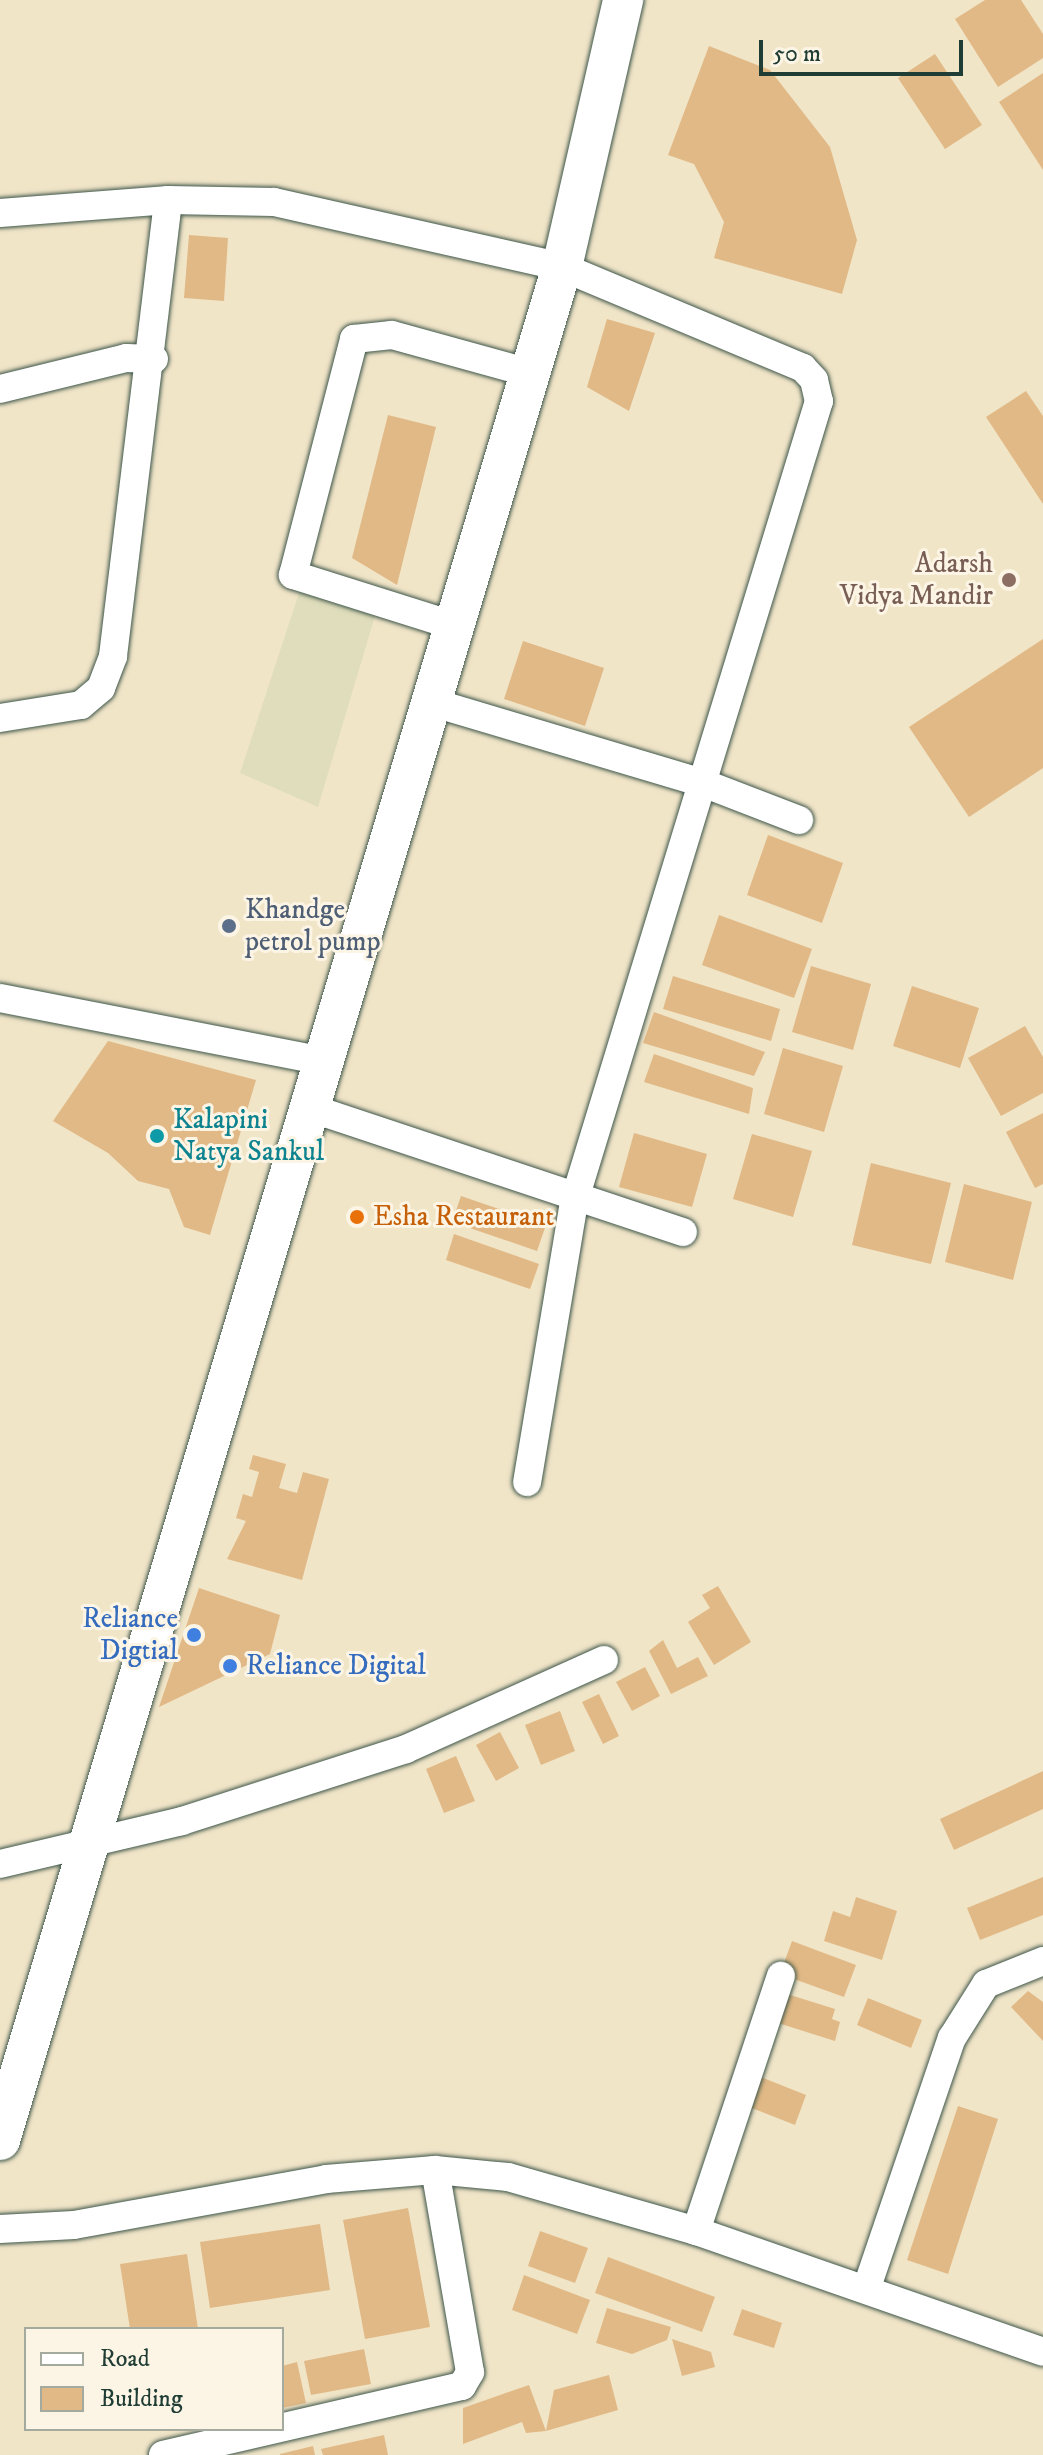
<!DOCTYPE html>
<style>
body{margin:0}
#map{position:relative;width:1043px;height:2455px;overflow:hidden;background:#f1e5c8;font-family:"IM FELL DW Pica",serif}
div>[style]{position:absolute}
.built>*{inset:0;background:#dfddbb}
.building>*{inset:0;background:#e1b986}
.roads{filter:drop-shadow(0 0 2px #3e564a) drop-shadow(0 0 2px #3e564a)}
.street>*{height:28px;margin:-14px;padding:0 14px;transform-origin:14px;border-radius:14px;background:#fff}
.secondary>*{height:40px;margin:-20px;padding:0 20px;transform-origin:20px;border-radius:20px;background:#fff}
.dots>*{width:22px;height:22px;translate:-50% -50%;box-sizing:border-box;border:4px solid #fcf5e5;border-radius:50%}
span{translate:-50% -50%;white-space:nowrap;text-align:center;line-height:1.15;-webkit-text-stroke:6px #fcf5e5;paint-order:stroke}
.education-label{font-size:28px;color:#785e54}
.right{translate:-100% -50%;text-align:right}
.service-label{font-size:28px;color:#4e5e75}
.left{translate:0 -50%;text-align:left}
.culture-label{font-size:28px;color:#0d838f}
.food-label{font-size:28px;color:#c56008}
.shop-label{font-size:28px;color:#366cbe}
.legend{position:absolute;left:24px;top:2327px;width:260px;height:104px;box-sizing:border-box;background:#fcf5e5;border:2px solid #a4ab9e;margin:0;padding:10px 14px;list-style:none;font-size:24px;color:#1f3d34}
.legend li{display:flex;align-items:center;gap:16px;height:40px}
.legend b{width:40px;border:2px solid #a4ab9e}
.scale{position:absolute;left:759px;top:40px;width:204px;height:36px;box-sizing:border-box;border:4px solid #1f3d34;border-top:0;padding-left:10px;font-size:24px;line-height:28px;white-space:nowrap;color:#1f3d34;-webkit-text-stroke:6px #fcf5e5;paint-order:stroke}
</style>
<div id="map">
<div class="built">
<div style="clip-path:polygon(300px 590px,375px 616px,318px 807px,240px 773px)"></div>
</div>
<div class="building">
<div style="clip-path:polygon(985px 0,1021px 0,1043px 34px,1043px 58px,998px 87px,955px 19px)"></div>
<div style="clip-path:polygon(709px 46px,770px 70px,830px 147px,857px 240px,842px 294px,714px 258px,724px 222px,694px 164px,668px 155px)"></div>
<div style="clip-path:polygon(935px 54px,982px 125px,945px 149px,898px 78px)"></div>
<div style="clip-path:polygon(1043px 73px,1043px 170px,999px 102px)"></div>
<div style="clip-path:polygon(189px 235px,228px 238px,224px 301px,184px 298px)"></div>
<div style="clip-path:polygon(607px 319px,655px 333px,629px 411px,587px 387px)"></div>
<div style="clip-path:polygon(1026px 391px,1043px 416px,1043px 504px,986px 417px)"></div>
<div style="clip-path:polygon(388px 415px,436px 427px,397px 585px,352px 558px)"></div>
<div style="clip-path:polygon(1043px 639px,1043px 768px,969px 817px,909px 727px)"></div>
<div style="clip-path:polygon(523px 641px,604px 668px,585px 726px,504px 699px)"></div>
<div style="clip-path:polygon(768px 835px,843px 863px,822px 923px,747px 895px)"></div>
<div style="clip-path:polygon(719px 915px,812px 949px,794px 998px,702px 965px)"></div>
<div style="clip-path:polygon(811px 966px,871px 984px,853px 1050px,792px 1032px)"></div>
<div style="clip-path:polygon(673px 976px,780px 1009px,771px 1041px,663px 1009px)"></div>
<div style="clip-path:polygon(912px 986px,979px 1008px,960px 1068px,893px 1046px)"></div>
<div style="clip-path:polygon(654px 1012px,765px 1052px,754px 1076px,643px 1043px)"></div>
<div style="clip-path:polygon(1025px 1026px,1043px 1057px,1043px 1093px,1001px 1116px,968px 1058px)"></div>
<div style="clip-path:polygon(108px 1041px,256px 1080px,210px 1235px,184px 1227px,169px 1189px,138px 1181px,108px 1153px,53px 1121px)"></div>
<div style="clip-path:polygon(783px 1048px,843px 1066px,824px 1132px,764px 1114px)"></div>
<div style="clip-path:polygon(654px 1054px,753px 1088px,749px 1114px,644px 1082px)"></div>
<div style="clip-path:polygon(1043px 1113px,1043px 1184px,1035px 1188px,1006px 1132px)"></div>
<div style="clip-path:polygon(634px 1133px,707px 1154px,692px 1207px,619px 1187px)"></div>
<div style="clip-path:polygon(752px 1134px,812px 1151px,793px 1217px,733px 1199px)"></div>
<div style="clip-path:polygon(871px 1163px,951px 1183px,931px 1264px,852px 1245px)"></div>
<div style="clip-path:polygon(964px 1184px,1032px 1202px,1013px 1280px,945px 1262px)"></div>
<div style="clip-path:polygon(461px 1196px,546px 1225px,537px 1251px,452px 1222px)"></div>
<div style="clip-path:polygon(454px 1234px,539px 1264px,530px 1289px,446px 1260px)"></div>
<div style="clip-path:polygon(253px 1455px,286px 1464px,279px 1488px,297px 1493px,303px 1472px,329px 1479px,302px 1580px,227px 1559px,246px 1521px,236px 1518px,243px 1494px,252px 1497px,259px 1472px,249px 1469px)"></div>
<div style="clip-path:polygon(718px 1586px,751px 1642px,714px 1665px,688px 1622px,710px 1608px,702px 1595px)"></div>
<div style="clip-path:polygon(199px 1588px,280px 1615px,270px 1654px,159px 1707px)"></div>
<div style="clip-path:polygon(663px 1640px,677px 1668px,698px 1657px,708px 1676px,671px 1694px,649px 1651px)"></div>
<div style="clip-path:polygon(645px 1667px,660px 1696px,632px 1711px,616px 1682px)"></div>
<div style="clip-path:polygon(599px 1694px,619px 1736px,603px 1744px,582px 1702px)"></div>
<div style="clip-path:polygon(560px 1711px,575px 1751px,541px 1765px,525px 1725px)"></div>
<div style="clip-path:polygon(500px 1732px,519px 1768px,496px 1781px,476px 1745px)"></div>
<div style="clip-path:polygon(456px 1756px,475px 1801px,444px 1813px,426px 1769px)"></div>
<div style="clip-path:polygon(1043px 1771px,1043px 1809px,954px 1850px,940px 1819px)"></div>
<div style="clip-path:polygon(1043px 1877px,1043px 1915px,980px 1940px,967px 1908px)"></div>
<div style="clip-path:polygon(856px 1897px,897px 1911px,882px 1960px,824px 1941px,833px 1911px,850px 1917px)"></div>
<div style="clip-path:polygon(792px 1941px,856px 1965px,844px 1997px,780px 1974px)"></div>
<div style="clip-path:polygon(1028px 1991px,1043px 2002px,1043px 2041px,1011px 2007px)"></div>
<div style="clip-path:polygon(787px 1994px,835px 2009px,832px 2019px,840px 2022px,835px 2041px,778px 2023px)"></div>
<div style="clip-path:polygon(868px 1998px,922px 2020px,911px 2048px,857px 2025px)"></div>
<div style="clip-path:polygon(761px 2077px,806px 2095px,795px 2125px,749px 2107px)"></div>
<div style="clip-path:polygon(958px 2106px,998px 2119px,948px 2274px,907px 2260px)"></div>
<div style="clip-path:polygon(408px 2208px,430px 2327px,365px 2339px,343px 2220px)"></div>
<div style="clip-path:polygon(320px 2224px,330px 2290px,210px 2308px,200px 2242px)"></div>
<div style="clip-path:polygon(540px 2231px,588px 2248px,575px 2283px,528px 2266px)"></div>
<div style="clip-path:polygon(187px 2254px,198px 2329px,130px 2329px,120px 2264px)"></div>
<div style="clip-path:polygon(608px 2257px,715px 2297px,702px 2332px,595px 2293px)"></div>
<div style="clip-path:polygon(524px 2275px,590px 2300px,577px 2334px,512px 2310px)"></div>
<div style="clip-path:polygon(607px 2308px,671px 2327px,667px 2340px,632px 2354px,596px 2343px)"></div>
<div style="clip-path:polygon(742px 2309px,782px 2323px,774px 2348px,733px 2335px)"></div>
<div style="clip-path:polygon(672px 2339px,711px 2352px,715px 2367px,682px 2376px)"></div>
<div style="clip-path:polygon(364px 2349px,371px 2384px,311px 2395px,304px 2361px)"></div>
<div style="clip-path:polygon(297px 2362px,306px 2403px,282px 2408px,282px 2366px)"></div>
<div style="clip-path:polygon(609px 2375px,618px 2410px,546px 2431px,554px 2390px)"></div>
<div style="clip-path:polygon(529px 2385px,546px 2431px,526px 2433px,522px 2422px,463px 2444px,463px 2408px)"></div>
<div style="clip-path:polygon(384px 2435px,388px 2455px,323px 2455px,321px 2449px)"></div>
<div style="clip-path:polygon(313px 2446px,315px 2455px,280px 2455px,280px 2454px)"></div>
</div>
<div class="roads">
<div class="street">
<div style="left:0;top:213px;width:169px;rotate:-4.4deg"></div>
<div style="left:168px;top:200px;width:106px;rotate:1.1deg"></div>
<div style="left:274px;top:202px;width:295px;rotate:12.7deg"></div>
<div style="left:562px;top:267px;width:261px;rotate:22.7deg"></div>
<div style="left:803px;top:368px;width:16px;rotate:47deg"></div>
<div style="left:814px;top:380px;width:22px;rotate:77deg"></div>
<div style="left:819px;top:401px;width:838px;rotate:107.01deg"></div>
<div style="left:574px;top:1202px;width:284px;rotate:99.5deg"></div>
<div style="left:0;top:389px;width:130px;rotate:-13.8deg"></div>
<div style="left:126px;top:358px;width:28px;rotate:2deg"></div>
<div style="left:455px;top:626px;width:170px;rotate:-162.5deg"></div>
<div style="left:293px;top:575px;width:244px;rotate:-75.5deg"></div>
<div style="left:354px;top:339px;width:38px;rotate:-6deg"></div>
<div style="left:392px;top:335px;width:143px;rotate:15.4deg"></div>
<div style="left:431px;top:702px;width:284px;rotate:16.6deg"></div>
<div style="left:703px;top:783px;width:103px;rotate:21.1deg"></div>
<div style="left:0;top:718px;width:82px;rotate:-9.1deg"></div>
<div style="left:81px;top:705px;width:26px;rotate:-40deg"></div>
<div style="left:101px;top:688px;width:34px;rotate:-69deg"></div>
<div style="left:113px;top:656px;width:459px;rotate:-83.1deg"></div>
<div style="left:0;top:998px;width:330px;rotate:11deg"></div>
<div style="left:310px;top:1108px;width:393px;rotate:18.4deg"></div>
<div style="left:0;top:1864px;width:187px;rotate:-13.3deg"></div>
<div style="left:182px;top:1821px;width:235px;rotate:-17.8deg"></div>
<div style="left:406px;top:1749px;width:217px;rotate:-24.2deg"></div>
<div style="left:0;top:2229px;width:74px;rotate:-3.1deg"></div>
<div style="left:74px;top:2225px;width:256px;rotate:-10.3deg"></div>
<div style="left:326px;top:2179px;width:109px;rotate:-4.7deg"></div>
<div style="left:435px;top:2170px;width:73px;rotate:5.5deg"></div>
<div style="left:508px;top:2177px;width:196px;rotate:16deg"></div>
<div style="left:696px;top:2231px;width:367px;rotate:19.2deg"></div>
<div style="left:696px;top:2231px;width:269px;rotate:-71.6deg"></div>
<div style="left:867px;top:2287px;width:263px;rotate:-71.2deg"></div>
<div style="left:952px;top:2038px;width:64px;rotate:-57.8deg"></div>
<div style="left:986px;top:1984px;width:61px;rotate:-22deg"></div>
<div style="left:163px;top:2455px;width:307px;rotate:-13deg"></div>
<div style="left:462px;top:2386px;width:16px;rotate:-60deg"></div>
<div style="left:470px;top:2372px;width:205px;rotate:-99.8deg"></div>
</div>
<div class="secondary">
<div style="left:0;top:2140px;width:1955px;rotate:-73.3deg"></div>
<div style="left:562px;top:267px;width:274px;rotate:-77.1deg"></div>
</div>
</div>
<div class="dots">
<div style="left:1009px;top:580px;background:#8d6e63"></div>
<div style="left:229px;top:926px;background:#5c6f8a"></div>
<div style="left:157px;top:1136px;background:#0f9aa8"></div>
<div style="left:357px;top:1217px;background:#e8710a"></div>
<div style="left:194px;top:1635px;background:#3f7fe0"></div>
<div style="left:230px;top:1666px;background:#3f7fe0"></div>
</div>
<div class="education-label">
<span class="right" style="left:993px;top:580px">Adarsh<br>Vidya Mandir</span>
</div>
<div class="service-label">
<span class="left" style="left:245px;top:926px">Khandge<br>petrol pump</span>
</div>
<div class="culture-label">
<span class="left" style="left:173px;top:1136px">Kalapini<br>Natya Sankul</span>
</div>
<div class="food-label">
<span class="left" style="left:373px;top:1217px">Esha Restaurant</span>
</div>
<div class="shop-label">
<span class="right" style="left:178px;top:1635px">Reliance<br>Digtial</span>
<span class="left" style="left:246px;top:1666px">Reliance Digital</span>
</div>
<ul class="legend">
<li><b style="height:10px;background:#fff"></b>Road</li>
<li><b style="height:22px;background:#e1b986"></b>Building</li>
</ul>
<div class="scale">50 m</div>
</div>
